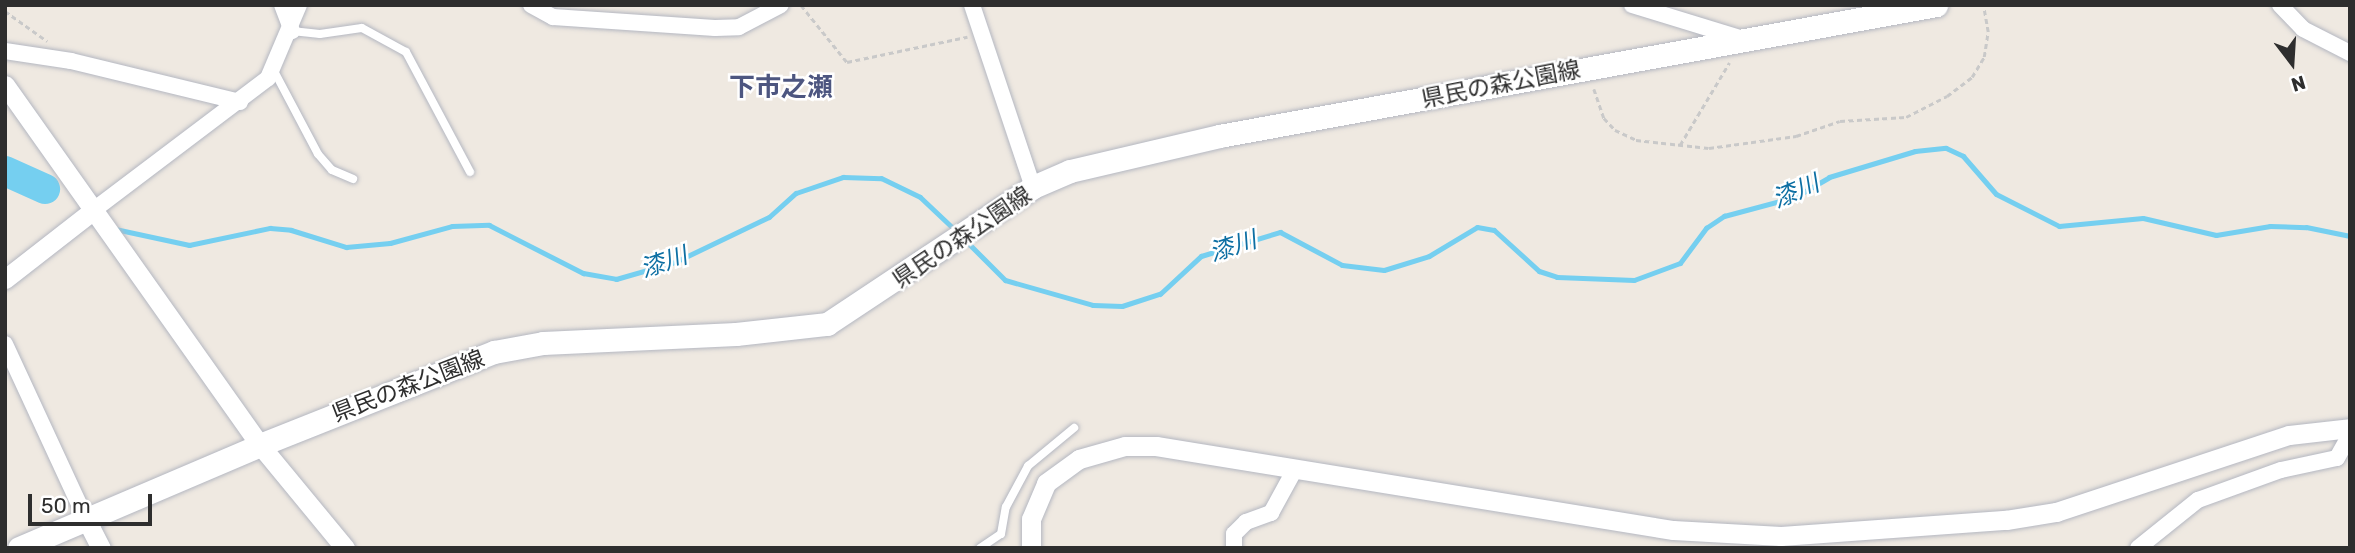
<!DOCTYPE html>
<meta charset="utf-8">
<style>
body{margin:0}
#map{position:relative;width:2355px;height:553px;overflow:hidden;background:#efe9e1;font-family:Rubik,"Noto Sans JP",sans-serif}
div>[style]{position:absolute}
.stream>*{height:5px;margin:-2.5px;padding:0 2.5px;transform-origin:2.5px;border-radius:2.5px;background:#75cff0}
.river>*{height:30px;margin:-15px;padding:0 15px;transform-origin:15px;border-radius:15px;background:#75cff0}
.path>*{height:2.5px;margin-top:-1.25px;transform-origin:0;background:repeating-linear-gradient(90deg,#c9c9c9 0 5px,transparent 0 8.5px)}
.roads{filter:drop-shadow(0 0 2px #b4b7c1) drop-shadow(0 0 2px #b4b7c1)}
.service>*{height:8px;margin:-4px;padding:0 4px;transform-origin:4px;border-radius:4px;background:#fff}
.minor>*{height:16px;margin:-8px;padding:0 8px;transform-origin:8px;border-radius:8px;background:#fff}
.tertiary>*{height:19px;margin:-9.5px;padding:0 9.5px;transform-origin:9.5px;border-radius:9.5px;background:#fff}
.secondary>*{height:23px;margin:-11.5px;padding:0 11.5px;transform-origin:11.5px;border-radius:11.5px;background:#fff}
span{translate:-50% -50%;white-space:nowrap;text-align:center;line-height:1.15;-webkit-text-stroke:5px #fff;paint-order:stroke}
.street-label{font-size:23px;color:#2e2e2e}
.water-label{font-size:24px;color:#0d6fa3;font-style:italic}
.quarter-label{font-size:26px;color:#4d5680;font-weight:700}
.frame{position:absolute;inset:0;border:7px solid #2e2e2e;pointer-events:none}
.north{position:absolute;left:2257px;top:28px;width:70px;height:70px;-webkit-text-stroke:5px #fff;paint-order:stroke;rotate:163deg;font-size:19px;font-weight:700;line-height:28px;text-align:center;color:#2e2e2e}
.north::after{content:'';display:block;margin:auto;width:24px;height:32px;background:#2e2e2e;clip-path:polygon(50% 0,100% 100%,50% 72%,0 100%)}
.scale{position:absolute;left:28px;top:494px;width:124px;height:32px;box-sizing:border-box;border:4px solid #2e2e2e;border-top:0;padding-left:9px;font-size:21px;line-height:24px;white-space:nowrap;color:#2e2e2e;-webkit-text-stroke:5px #fff;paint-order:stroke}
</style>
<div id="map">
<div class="stream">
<div style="left:115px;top:229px;width:76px;rotate:12.2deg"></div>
<div style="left:189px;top:245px;width:83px;rotate:-11.9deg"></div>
<div style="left:270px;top:228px;width:21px;rotate:5deg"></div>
<div style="left:291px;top:230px;width:58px;rotate:17.2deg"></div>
<div style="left:346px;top:247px;width:44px;rotate:-5.2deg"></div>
<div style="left:390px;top:243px;width:64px;rotate:-15.3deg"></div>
<div style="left:452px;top:226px;width:37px;rotate:-2deg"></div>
<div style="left:489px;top:225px;width:106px;rotate:27.1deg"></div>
<div style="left:583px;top:273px;width:34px;rotate:10deg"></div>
<div style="left:616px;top:279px;width:61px;rotate:-16.1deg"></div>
<div style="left:675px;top:262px;width:104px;rotate:-25.6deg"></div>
<div style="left:769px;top:217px;width:36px;rotate:-42deg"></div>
<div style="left:796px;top:193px;width:50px;rotate:-18.8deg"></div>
<div style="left:843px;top:177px;width:38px;rotate:2deg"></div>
<div style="left:881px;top:178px;width:43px;rotate:26deg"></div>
<div style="left:920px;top:197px;width:51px;rotate:43.4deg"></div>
<div style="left:964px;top:239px;width:58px;rotate:45deg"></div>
<div style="left:1005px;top:280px;width:91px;rotate:15.9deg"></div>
<div style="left:1093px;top:305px;width:29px;rotate:2deg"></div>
<div style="left:1122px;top:306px;width:40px;rotate:-18deg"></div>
<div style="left:1160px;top:294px;width:56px;rotate:-42.8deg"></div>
<div style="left:1201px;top:256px;width:83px;rotate:-16.9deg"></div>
<div style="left:1280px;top:232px;width:70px;rotate:28deg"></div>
<div style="left:1342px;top:265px;width:42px;rotate:6.8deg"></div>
<div style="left:1384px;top:270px;width:47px;rotate:-17.3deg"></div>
<div style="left:1429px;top:256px;width:56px;rotate:-31.1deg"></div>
<div style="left:1477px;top:227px;width:17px;rotate:10deg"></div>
<div style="left:1494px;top:230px;width:61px;rotate:42.3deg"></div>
<div style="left:1539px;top:271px;width:19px;rotate:18deg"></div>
<div style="left:1557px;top:277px;width:77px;rotate:2.2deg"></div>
<div style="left:1634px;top:280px;width:49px;rotate:-20.3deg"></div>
<div style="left:1680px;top:263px;width:44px;rotate:-53.4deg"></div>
<div style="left:1706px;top:228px;width:22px;rotate:-34deg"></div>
<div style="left:1724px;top:216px;width:73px;rotate:-15deg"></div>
<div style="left:1795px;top:197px;width:39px;rotate:-30deg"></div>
<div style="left:1829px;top:177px;width:90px;rotate:-16.8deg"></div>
<div style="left:1915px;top:151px;width:31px;rotate:-6deg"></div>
<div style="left:1946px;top:148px;width:19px;rotate:25deg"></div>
<div style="left:1963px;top:156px;width:50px;rotate:49deg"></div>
<div style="left:1996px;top:194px;width:71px;rotate:26.9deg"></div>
<div style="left:2059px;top:226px;width:84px;rotate:-5.4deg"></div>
<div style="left:2143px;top:218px;width:75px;rotate:13.1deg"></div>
<div style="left:2216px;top:235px;width:55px;rotate:-9.5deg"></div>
<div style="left:2270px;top:226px;width:36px;rotate:2deg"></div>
<div style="left:2306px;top:227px;width:45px;rotate:11.6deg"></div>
</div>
<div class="river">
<div style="left:5px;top:171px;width:44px;rotate:24.2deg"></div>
</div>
<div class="path">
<div style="left:801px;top:5px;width:73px;rotate:51.1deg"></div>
<div style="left:847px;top:62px;width:123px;rotate:-11.8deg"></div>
<div style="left:5px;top:11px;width:52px;rotate:35.5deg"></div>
<div style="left:1594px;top:89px;width:31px;rotate:71deg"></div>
<div style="left:1604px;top:118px;width:16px;rotate:47deg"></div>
<div style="left:1615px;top:130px;width:23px;rotate:25deg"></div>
<div style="left:1636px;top:140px;width:73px;rotate:6.3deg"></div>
<div style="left:1709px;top:148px;width:88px;rotate:-7.9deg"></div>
<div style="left:1796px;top:136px;width:46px;rotate:-18.8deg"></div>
<div style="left:1840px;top:121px;width:66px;rotate:-3.5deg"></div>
<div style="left:1906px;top:117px;width:46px;rotate:-27.1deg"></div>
<div style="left:1947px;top:96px;width:31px;rotate:-37deg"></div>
<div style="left:1972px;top:77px;width:23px;rotate:-59deg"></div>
<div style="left:1984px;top:57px;width:25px;rotate:-81deg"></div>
<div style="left:1988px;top:32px;width:27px;rotate:-100deg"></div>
<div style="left:1680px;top:145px;width:96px;rotate:-59.1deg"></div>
</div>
<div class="roads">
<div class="service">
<div style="left:292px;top:31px;width:28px;rotate:6deg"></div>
<div style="left:320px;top:34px;width:42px;rotate:-8.1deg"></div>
<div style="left:362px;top:28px;width:50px;rotate:28.6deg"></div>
<div style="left:406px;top:52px;width:136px;rotate:61.9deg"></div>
<div style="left:273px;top:69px;width:96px;rotate:62.1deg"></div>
<div style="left:318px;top:154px;width:21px;rotate:49deg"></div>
<div style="left:332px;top:170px;width:23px;rotate:23deg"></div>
<div style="left:980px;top:548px;width:25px;rotate:-34deg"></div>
<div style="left:1001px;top:534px;width:27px;rotate:-80deg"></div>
<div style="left:1006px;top:507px;width:47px;rotate:-61.8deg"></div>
<div style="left:1028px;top:466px;width:60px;rotate:-39.6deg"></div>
</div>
<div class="minor">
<div style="left:282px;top:5px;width:28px;rotate:69deg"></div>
<div style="left:531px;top:5px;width:25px;rotate:29deg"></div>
<div style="left:553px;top:17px;width:162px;rotate:3.9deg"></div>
<div style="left:715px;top:28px;width:24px;rotate:-2deg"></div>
<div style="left:739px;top:27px;width:47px;rotate:-27.6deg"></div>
<div style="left:972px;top:5px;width:192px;rotate:71.5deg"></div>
<div style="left:1632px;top:5px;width:113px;rotate:17deg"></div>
<div style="left:2280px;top:5px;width:33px;rotate:46deg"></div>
<div style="left:2303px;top:29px;width:53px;rotate:27.1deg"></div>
<div style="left:5px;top:51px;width:67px;rotate:8.6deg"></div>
<div style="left:71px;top:61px;width:174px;rotate:13.6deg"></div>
<div style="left:91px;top:212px;width:222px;rotate:-37.1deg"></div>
<div style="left:268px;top:78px;width:79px;rotate:-67deg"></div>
<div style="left:5px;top:344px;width:193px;rotate:65.2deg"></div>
<div style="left:1234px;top:548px;width:14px;rotate:-90deg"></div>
<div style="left:1234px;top:534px;width:17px;rotate:-45deg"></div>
<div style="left:1246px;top:522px;width:27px;rotate:-20deg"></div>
<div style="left:1271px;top:513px;width:48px;rotate:-61.3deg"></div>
<div style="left:2138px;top:548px;width:77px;rotate:-38.7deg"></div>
<div style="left:2198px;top:500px;width:88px;rotate:-19.9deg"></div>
<div style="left:2281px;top:470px;width:57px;rotate:-12.1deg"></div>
<div style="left:2337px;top:458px;width:26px;rotate:-61deg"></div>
</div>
<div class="tertiary">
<div style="left:5px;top:85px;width:441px;rotate:54.7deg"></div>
<div style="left:260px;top:445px;width:134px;rotate:50.5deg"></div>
<div style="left:5px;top:279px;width:109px;rotate:-37.9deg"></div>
<div style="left:86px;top:519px;width:33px;rotate:63deg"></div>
<div style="left:1031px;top:548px;width:29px;rotate:-90deg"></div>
<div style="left:1031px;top:519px;width:39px;rotate:-67deg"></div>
<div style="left:1046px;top:483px;width:41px;rotate:-36deg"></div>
<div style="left:1079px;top:459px;width:48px;rotate:-15.8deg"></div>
<div style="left:1125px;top:446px;width:31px"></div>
<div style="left:1156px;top:446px;width:524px;rotate:9.23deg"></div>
<div style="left:1673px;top:530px;width:108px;rotate:3.2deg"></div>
<div style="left:1781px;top:536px;width:226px;rotate:-4.1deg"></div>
<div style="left:2006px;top:520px;width:51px;rotate:-9.1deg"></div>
<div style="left:2056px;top:512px;width:245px;rotate:-18.3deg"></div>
<div style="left:2289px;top:435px;width:61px;rotate:-6.5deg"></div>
</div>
<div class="secondary">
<div style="left:19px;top:548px;width:262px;rotate:-23.1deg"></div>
<div style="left:260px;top:445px;width:252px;rotate:-21.7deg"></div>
<div style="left:494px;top:352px;width:50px;rotate:-10.4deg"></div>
<div style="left:543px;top:343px;width:193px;rotate:-2.7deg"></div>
<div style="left:736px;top:334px;width:92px;rotate:-6.3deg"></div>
<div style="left:827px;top:324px;width:247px;rotate:-33.6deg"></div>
<div style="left:1033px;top:187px;width:40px;rotate:-23.4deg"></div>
<div style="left:1070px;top:171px;width:153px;rotate:-13.2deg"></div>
<div style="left:1219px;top:136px;width:729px;rotate:-10.35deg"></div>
</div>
</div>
<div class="street-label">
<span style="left:1501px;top:84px;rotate:-11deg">県民の森公園線</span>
<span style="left:962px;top:237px;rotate:-34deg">県民の森公園線</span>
<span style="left:408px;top:386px;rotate:-21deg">県民の森公園線</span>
</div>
<div class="water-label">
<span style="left:1796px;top:192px;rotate:-23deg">漆川</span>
<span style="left:1233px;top:247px;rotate:-18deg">漆川</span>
<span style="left:664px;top:263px;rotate:-19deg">漆川</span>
</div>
<div class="quarter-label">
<span style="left:781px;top:88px">下市之瀬</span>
</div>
<div class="frame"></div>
<div class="north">N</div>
<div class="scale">50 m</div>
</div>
